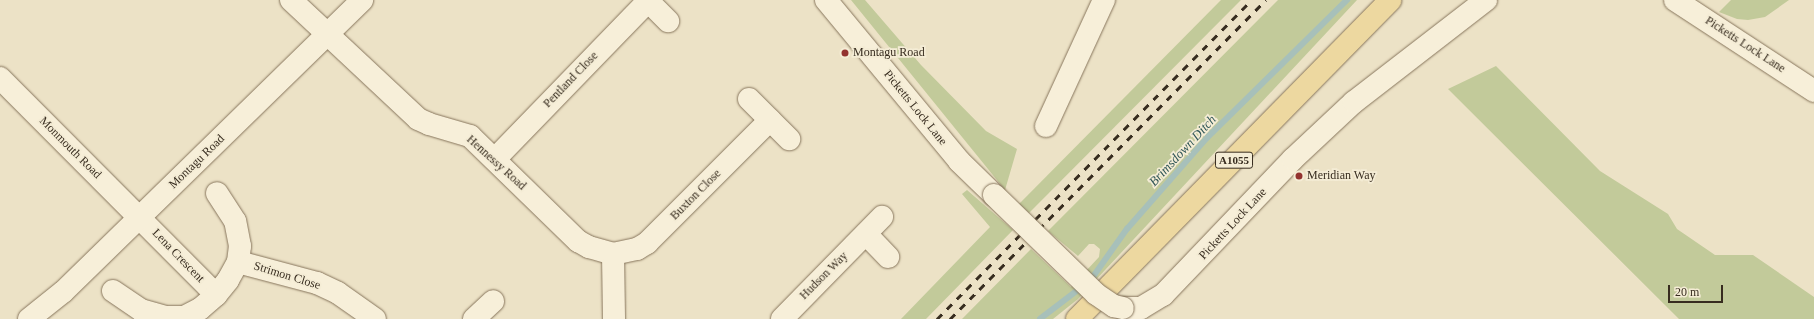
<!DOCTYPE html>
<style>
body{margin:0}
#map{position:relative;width:1814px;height:319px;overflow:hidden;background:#ece2c6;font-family:Georgia,serif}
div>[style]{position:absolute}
.green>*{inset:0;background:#c2ca9a}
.stream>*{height:5.5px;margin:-2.75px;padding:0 2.75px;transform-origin:2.75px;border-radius:2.75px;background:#a7c0ba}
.roads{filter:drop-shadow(0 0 1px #87755c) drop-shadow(0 0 1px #87755c)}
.minor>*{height:22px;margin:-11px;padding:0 11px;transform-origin:11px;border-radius:11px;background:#f7efd9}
.tertiary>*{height:22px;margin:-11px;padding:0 11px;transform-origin:11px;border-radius:11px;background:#f7efd9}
.secondary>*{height:22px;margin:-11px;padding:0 11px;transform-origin:11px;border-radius:11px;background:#f7efd9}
.primary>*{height:22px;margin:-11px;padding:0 11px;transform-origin:11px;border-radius:11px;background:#edd8a0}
.rail>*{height:3px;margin-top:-1.5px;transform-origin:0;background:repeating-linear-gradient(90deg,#372c1f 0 7px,transparent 0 14px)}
.bridges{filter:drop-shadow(0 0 1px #87755c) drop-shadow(0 0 1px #87755c)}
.tertiary-bridge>*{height:22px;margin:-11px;padding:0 11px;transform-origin:11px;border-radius:11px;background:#f7efd9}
.dots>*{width:11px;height:11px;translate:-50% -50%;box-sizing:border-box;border:2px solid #f4ecd5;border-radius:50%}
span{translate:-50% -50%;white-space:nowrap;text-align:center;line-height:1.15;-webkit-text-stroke:3.5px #f4ecd5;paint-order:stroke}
.shield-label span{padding:1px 3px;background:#f4ecd5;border:1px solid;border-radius:3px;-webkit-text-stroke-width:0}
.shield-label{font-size:11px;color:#372c1f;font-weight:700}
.street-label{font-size:12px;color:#372c1f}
.poi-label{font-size:12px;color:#372c1f}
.left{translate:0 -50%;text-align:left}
.water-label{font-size:13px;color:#2f5656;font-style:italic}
.scale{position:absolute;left:1668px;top:285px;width:55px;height:18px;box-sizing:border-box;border:2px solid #372c1f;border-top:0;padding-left:5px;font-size:12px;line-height:14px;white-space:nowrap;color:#372c1f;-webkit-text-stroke:3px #f4ecd5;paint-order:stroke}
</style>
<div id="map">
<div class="green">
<div style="clip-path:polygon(851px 0,865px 0,921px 65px,986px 131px,1017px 149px,1005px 190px)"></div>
<div style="clip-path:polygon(1221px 0,1241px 0,1029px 213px,1019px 204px)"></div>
<div style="clip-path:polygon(1278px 0,1357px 0,1078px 299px,1053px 319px,962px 319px,1031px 249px,1071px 287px,1099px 257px,1100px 249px,1094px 244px,1089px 244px,1078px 256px,1048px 231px)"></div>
<div style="clip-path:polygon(1731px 0,1789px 0,1765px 17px,1748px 20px,1737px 19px,1719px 12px)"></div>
<div style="clip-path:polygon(1496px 66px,1600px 171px,1668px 214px,1677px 229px,1715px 255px,1753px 255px,1814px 297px,1814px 319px,1679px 319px,1448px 89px)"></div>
<div style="clip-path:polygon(967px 190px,1013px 230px,926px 319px,901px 319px,990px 227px,962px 194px)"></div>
</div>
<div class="stream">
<div style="left:1090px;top:281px;width:64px;rotate:-54.6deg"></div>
<div style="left:1127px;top:229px;width:121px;rotate:-48.7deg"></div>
<div style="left:1207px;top:138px;width:197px;rotate:-44.6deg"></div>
<div style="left:1040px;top:319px;width:54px;rotate:-37.5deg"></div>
</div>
<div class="roads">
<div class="minor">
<div style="left:291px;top:0;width:174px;rotate:43.1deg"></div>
<div style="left:418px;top:119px;width:12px;rotate:24deg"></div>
<div style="left:429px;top:124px;width:43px;rotate:16.3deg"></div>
<div style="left:470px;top:136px;width:151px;rotate:44.2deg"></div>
<div style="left:578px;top:241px;width:13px;rotate:29deg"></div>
<div style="left:589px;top:247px;width:25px;rotate:16deg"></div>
<div style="left:613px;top:254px;width:65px;rotate:89.1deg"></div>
<div style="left:647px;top:0;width:30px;rotate:45deg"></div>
<div style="left:1675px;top:0;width:166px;rotate:33.2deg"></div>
<div style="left:0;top:78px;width:306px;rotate:45.1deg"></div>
<div style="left:749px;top:99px;width:57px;rotate:45deg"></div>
<div style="left:1046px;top:126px;width:139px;rotate:-65.3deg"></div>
<div style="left:495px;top:159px;width:220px;rotate:-45.9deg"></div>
<div style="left:866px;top:234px;width:32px;rotate:46deg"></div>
<div style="left:613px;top:254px;width:25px;rotate:-12deg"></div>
<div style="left:637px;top:249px;width:12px;rotate:-31deg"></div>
<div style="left:647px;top:243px;width:174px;rotate:-45deg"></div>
<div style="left:238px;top:262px;width:82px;rotate:14.9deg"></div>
<div style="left:317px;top:283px;width:23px;rotate:25deg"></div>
<div style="left:338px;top:293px;width:45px;rotate:35.1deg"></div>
<div style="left:113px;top:291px;width:34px;rotate:34deg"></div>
<div style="left:141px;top:310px;width:25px;rotate:16deg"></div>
<div style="left:165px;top:317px;width:19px"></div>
<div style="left:184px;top:317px;width:18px;rotate:-27deg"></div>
<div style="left:200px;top:309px;width:21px;rotate:-41deg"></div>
<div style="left:216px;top:295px;width:19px;rotate:-51deg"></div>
<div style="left:228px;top:280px;width:21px;rotate:-61deg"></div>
<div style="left:238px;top:262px;width:16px;rotate:-83deg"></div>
<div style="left:240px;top:246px;width:25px;rotate:-101deg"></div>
<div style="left:235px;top:221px;width:33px;rotate:-123deg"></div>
<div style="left:474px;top:319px;width:26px;rotate:-43deg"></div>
<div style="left:782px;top:319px;width:143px;rotate:-45.6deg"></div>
</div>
<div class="tertiary">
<div style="left:826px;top:0;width:209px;rotate:50.4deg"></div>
<div style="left:959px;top:161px;width:49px;rotate:44.2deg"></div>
<div style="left:1123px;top:308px;width:18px"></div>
<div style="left:1141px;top:308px;width:26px;rotate:-31deg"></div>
<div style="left:1163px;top:295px;width:188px;rotate:-46.3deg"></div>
<div style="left:1293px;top:159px;width:83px;rotate:-43.1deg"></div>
<div style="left:1354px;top:102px;width:167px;rotate:-37.7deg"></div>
</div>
<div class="secondary">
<div style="left:29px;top:319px;width:43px;rotate:-38.5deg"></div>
<div style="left:63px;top:292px;width:418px;rotate:-44.3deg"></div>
</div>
<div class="primary">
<div style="left:1077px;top:319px;width:447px;rotate:-45.5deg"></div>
</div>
</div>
<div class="rail">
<div style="left:937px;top:319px;width:448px;rotate:-45.4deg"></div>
<div style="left:950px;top:319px;width:449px;rotate:-45.3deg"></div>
</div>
<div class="bridges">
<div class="tertiary-bridge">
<div style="left:994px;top:195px;width:142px;rotate:44.1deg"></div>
<div style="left:1096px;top:294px;width:22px;rotate:34deg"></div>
<div style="left:1114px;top:306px;width:9px;rotate:13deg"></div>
</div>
</div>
<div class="dots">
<div style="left:845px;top:53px;background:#93332f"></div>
<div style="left:1299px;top:176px;background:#93332f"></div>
</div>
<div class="shield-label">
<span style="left:1234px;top:160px">A1055</span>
</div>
<div class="street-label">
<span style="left:1745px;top:45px;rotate:33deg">Picketts Lock Lane</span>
<span style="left:571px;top:80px;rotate:-46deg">Pentland Close</span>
<span style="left:915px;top:108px;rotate:51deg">Picketts Lock Lane</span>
<span style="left:70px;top:148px;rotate:45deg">Monmouth Road</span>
<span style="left:197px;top:162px;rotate:-44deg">Montagu Road</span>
<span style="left:496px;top:163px;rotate:42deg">Hennessy Road</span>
<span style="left:696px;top:195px;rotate:-45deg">Buxton Close</span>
<span style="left:1233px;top:224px;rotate:-47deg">Picketts Lock Lane</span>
<span style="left:178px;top:256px;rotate:46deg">Lena Crescent</span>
<span style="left:287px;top:276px;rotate:17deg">Strimon Close</span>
<span style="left:824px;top:276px;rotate:-45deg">Hudson Way</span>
</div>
<div class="poi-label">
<span class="left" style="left:853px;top:53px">Montagu Road</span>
<span class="left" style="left:1307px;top:176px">Meridian Way</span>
</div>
<div class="water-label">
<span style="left:1183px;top:151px;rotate:-47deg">Brimsdown Ditch</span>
</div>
<div class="scale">20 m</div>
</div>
